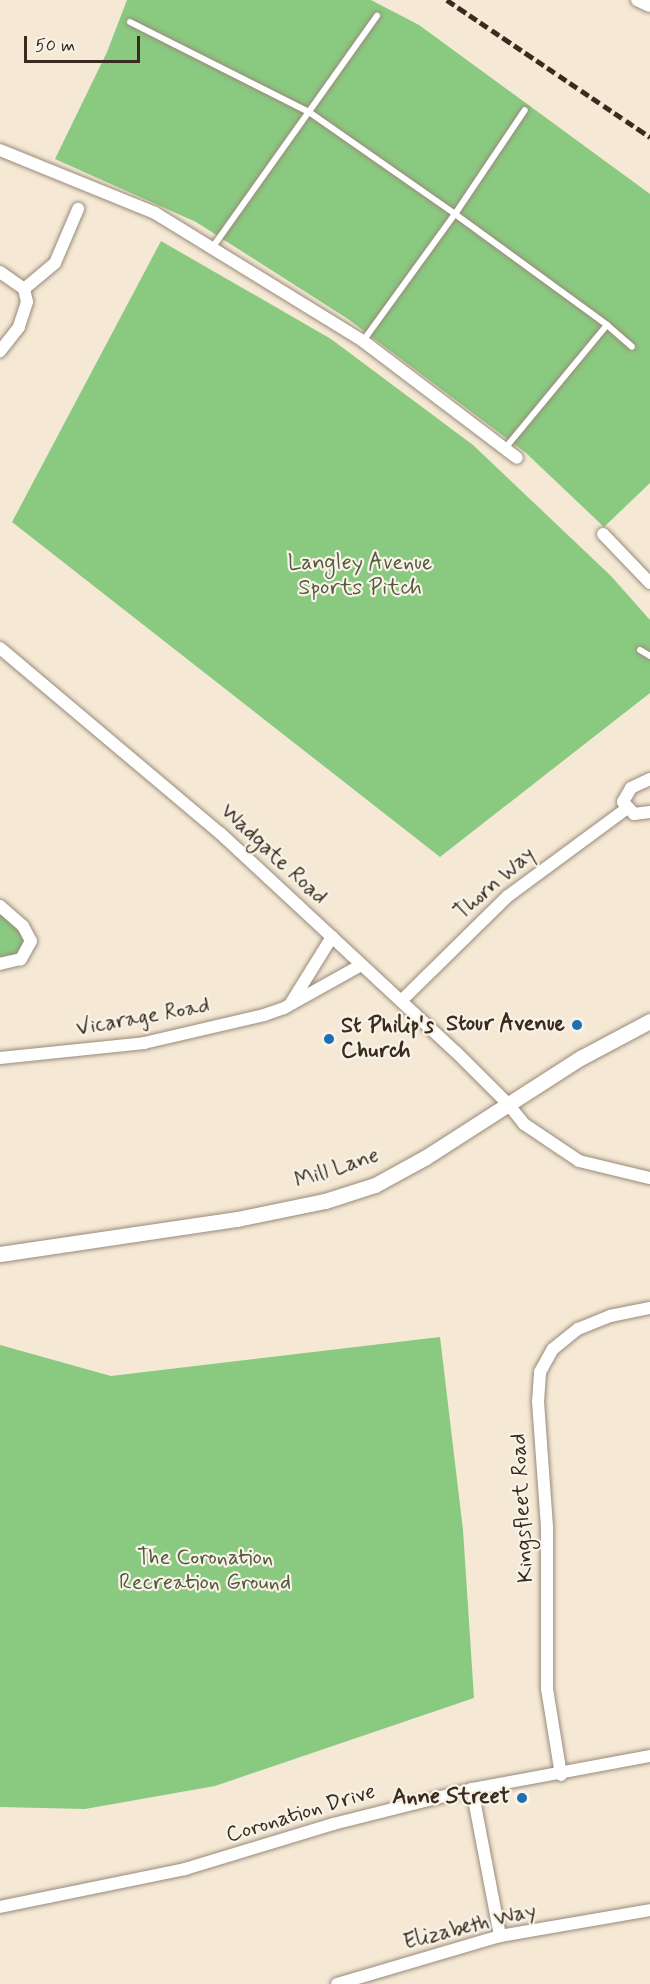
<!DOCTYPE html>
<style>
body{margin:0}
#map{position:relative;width:650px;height:1984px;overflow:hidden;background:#f5e9d5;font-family:Mynerve,sans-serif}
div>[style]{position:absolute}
.green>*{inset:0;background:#8ac980}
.roads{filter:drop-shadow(0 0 2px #988a7a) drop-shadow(0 0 2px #988a7a)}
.service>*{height:6px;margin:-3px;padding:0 3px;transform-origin:3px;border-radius:3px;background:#fff}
.minor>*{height:12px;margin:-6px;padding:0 6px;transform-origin:6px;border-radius:6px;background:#fff}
.tertiary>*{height:15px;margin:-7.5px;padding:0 7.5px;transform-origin:7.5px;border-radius:7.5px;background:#fff}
.rail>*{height:4.5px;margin-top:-2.25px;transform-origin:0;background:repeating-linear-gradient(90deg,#3b2a1e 0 9px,transparent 0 13.5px)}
.dots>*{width:16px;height:16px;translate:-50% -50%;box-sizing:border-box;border:3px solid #f7f3e8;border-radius:50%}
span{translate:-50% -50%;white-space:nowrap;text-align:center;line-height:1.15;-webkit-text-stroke:4.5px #f7f3e8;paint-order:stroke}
.park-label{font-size:22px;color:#535a3b}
.street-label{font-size:22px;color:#3b2a1e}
.poi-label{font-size:22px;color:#3b2a1e;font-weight:700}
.right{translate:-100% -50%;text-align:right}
.left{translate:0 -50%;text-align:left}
.scale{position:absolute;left:24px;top:36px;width:116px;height:27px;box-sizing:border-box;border:3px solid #3b2a1e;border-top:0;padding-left:8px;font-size:18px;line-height:21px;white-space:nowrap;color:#3b2a1e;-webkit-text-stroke:4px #f7f3e8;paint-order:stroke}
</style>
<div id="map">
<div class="green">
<div style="clip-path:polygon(127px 0,371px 0,419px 25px,650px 194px,650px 483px,604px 527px,526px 453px,348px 319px,196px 222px,55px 159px,107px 52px)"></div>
<div style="clip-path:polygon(161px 241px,331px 339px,473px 445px,611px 576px,650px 620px,650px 693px,440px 857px,12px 522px)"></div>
<div style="clip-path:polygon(0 912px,20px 929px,26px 941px,21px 953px,0 959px)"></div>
<div style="clip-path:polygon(440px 1337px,463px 1530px,474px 1698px,215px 1786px,85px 1809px,0 1807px,0 1345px,111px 1376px)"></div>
</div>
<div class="roads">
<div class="service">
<div style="left:130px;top:22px;width:200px;rotate:26.7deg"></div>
<div style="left:309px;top:112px;width:178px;rotate:34.9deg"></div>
<div style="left:455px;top:214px;width:125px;rotate:-56.1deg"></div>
<div style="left:212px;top:248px;width:285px;rotate:-54.6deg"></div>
<div style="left:607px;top:325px;width:33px;rotate:41deg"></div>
<div style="left:363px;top:341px;width:157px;rotate:-54.1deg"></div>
<div style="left:455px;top:214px;width:188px;rotate:36.1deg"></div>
<div style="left:607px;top:325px;width:158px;rotate:129.6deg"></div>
<div style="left:640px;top:650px;width:12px;rotate:31deg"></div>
</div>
<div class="minor">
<div style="left:637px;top:0;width:14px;rotate:25deg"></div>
<div style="left:0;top:150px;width:167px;rotate:22.1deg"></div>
<div style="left:155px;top:213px;width:244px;rotate:31.6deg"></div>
<div style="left:363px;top:341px;width:193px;rotate:37.2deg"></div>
<div style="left:0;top:272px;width:29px;rotate:35deg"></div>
<div style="left:24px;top:289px;width:13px;rotate:77deg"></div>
<div style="left:27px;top:302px;width:26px;rotate:108deg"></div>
<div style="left:19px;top:327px;width:31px;rotate:128deg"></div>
<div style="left:24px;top:289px;width:40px;rotate:-40deg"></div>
<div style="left:55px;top:263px;width:59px;rotate:-66.9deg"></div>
<div style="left:603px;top:534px;width:68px;rotate:46.2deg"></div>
<div style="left:0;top:648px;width:287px;rotate:40.1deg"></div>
<div style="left:220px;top:833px;width:322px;rotate:42.9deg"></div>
<div style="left:456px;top:1052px;width:74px;rotate:45deg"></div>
<div style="left:508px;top:1104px;width:26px;rotate:51deg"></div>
<div style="left:524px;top:1124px;width:66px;rotate:33.9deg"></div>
<div style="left:579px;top:1161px;width:73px;rotate:13.5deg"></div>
<div style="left:650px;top:779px;width:21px;rotate:155deg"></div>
<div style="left:631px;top:788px;width:16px;rotate:120deg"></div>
<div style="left:623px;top:802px;width:16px;rotate:47deg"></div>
<div style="left:634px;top:814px;width:16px;rotate:-7deg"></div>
<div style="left:0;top:906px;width:30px;rotate:41deg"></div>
<div style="left:23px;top:926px;width:17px;rotate:62deg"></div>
<div style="left:31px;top:941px;width:21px;rotate:119deg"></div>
<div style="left:21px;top:959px;width:22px;rotate:167deg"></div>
<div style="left:401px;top:1001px;width:150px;rotate:-44.5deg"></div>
<div style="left:508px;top:896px;width:147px;rotate:-36.4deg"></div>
<div style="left:291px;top:1003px;width:78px;rotate:-58.2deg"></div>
<div style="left:0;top:1058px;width:145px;rotate:-5.9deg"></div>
<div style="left:144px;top:1043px;width:123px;rotate:-13.1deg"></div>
<div style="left:264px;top:1015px;width:21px;rotate:-19deg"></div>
<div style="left:284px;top:1008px;width:88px;rotate:-29.2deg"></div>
<div style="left:561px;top:1775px;width:87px;rotate:-99.2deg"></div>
<div style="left:547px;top:1689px;width:162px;rotate:-90deg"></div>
<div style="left:547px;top:1527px;width:125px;rotate:-94.1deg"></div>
<div style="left:538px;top:1402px;width:30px;rotate:-86deg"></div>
<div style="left:540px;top:1372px;width:26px;rotate:-61deg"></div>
<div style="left:553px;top:1349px;width:32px;rotate:-39deg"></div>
<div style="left:578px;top:1329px;width:35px;rotate:-22deg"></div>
<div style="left:610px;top:1316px;width:41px;rotate:-11.3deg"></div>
<div style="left:472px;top:1789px;width:150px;rotate:79.2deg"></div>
<div style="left:0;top:1907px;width:189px;rotate:-11.6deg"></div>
<div style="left:185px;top:1869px;width:155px;rotate:-16.9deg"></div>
<div style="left:333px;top:1824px;width:143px;rotate:-14.1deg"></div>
<div style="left:472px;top:1789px;width:181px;rotate:-10.5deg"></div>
<div style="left:337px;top:1984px;width:170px;rotate:-16.4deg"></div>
<div style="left:500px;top:1936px;width:152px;rotate:-9.8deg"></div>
</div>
<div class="tertiary">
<div style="left:0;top:1254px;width:240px;rotate:-8.4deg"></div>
<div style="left:237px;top:1219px;width:90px;rotate:-11.6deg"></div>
<div style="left:325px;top:1201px;width:52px;rotate:-17.7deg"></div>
<div style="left:375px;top:1185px;width:58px;rotate:-28.8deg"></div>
<div style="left:426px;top:1157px;width:185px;rotate:-32.7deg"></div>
<div style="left:582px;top:1057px;width:77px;rotate:-27.9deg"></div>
</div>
</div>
<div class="rail">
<div style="left:447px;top:0;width:245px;rotate:34deg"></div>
</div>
<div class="dots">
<div style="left:577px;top:1025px;background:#1f6fb2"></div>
<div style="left:329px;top:1039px;background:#1f6fb2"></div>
<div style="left:522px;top:1798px;background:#1f6fb2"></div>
</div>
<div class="park-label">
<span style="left:360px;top:576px">Langley Avenue<br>Sports Pitch</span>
<span style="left:205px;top:1571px">The Coronation<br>Recreation Ground</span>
</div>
<div class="street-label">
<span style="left:273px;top:855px;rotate:43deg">Wadgate Road</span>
<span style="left:495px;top:884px;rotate:-41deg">Thorn Way</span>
<span style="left:143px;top:1018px;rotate:-10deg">Vicarage Road</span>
<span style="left:337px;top:1169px;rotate:-18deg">Mill Lane</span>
<span style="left:523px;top:1508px;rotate:-93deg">Kingsfleet Road</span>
<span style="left:301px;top:1814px;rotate:-17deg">Coronation Drive</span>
<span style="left:470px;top:1927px;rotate:-14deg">Elizabeth Way</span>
</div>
<div class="poi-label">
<span class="right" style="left:565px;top:1025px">Stour Avenue</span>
<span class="left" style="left:341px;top:1039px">St Philip's<br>Church</span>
<span class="right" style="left:510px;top:1798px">Anne Street</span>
</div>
<div class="scale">50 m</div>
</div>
